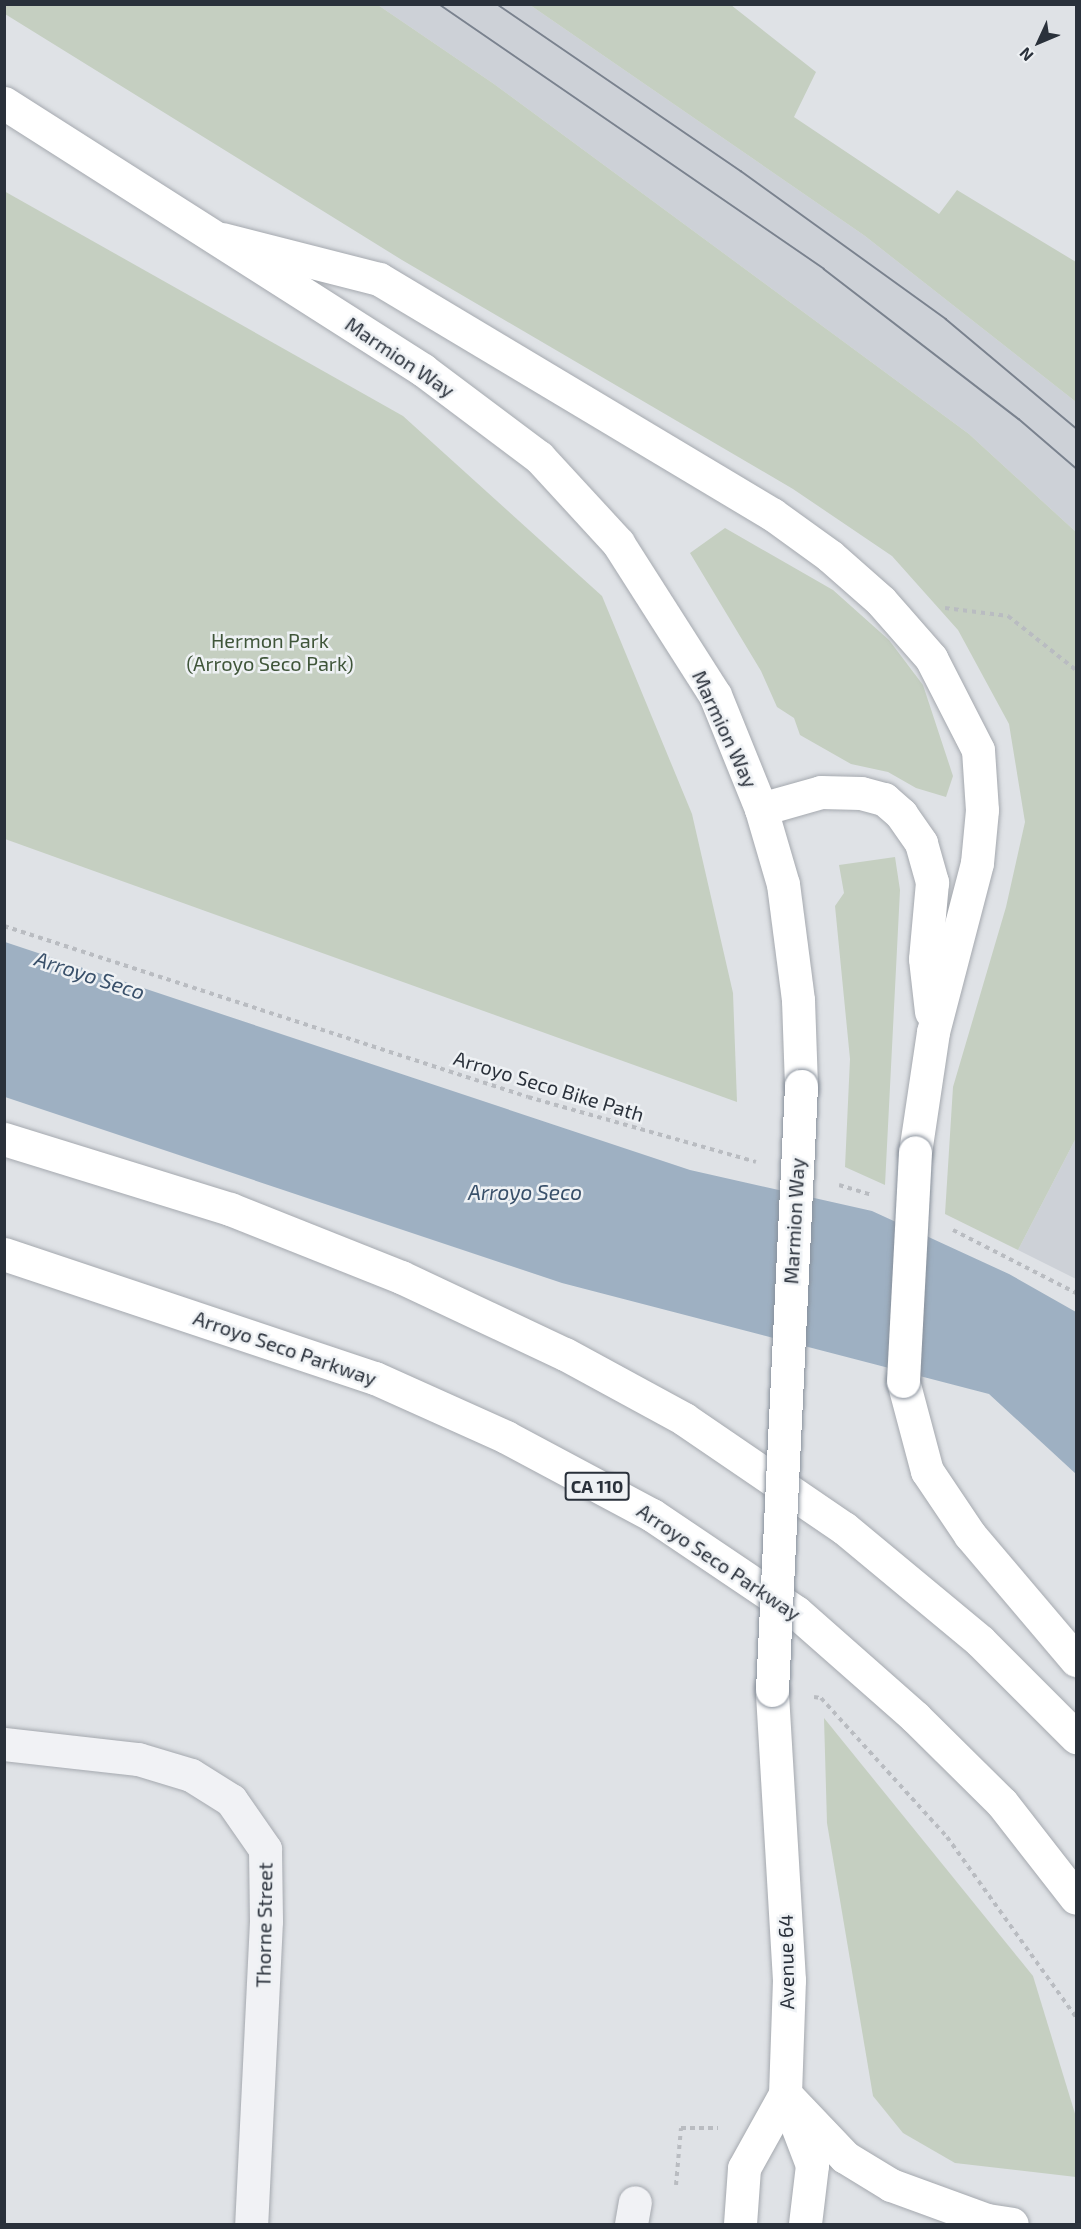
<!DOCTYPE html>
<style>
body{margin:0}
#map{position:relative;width:1081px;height:2229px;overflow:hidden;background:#dfe2e6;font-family:"Exo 2",sans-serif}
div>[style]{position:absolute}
.built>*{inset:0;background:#cdd1d7}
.green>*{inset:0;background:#c5cfc1}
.water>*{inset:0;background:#9eb0c2}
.path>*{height:4px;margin-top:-2px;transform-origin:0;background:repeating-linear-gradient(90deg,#b9bcc1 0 4.5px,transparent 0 9px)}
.roads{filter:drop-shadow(0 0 2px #a5a9af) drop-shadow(0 0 2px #a5a9af)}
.street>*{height:33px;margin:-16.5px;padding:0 16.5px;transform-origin:16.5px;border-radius:16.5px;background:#f1f2f5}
.secondary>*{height:33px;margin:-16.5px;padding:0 16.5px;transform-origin:16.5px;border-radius:16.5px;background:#fff}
.highway>*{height:33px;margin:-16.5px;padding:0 16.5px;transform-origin:16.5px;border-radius:16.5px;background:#fff}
.tram>*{height:1.5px;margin:-0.75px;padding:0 0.75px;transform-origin:0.75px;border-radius:0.75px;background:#7a828e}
.bridges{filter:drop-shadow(0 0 2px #88909b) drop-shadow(0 0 2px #88909b)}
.secondary-bridge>*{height:33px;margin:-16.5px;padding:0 16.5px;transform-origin:16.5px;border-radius:16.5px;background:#fff}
.highway-bridge>*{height:33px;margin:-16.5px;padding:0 16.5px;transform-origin:16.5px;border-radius:16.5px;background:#fff}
span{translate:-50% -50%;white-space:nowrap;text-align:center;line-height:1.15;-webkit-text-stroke:5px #eef1f4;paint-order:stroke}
.shield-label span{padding:2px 4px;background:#eef1f4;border:2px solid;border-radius:4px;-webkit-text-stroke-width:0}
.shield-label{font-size:18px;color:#2a313b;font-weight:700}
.street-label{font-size:20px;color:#2a313b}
.park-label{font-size:20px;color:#3f5539}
.water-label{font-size:21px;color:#39506a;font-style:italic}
.frame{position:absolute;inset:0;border:6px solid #2a313b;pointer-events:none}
.north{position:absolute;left:1009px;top:12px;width:60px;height:60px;-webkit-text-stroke:4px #eef1f4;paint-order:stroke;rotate:226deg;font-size:16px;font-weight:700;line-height:24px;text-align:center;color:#2a313b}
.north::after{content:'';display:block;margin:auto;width:21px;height:27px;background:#2a313b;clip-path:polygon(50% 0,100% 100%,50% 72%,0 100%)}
</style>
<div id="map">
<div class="built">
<div style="clip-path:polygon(378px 5px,530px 5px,865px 236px,1076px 402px,1076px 532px,969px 434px,494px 84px)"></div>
<div style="clip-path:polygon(1076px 1138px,1076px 1279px,1018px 1250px)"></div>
</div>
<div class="green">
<div style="clip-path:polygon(5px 4px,378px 5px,494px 84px,969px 434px,1076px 532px,1076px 1138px,1018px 1250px,945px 1214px,953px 1087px,1006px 907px,1025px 822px,1009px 724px,958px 630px,892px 556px,793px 489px,402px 260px,5px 14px)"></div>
<div style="clip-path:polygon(530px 5px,731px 5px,816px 72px,794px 117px,939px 214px,957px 190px,1076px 262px,1076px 402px,865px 236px)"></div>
<div style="clip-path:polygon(4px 191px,403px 416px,602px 596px,692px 814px,733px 993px,737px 1102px,5px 839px)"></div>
<div style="clip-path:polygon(725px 528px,833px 590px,889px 640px,923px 685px,953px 776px,946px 797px,916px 788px,888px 772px,851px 764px,800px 735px,794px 718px,777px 707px,761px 671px,690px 553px)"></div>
<div style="clip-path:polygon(895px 857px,900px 890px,885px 1185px,845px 1167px,850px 1059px,835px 906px,844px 893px,839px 865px)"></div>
<div style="clip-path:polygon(824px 1718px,1033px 1976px,1076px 2117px,1076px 2177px,955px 2163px,903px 2133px,873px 2096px,827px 1823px)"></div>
</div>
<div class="water">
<div style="clip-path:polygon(5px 942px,690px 1170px,872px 1211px,1009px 1274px,1076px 1312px,1076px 1474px,989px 1394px,562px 1283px,5px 1097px)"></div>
</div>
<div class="path">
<div style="left:945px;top:608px;width:64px;rotate:7.2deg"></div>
<div style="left:1008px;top:616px;width:87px;rotate:38.5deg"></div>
<div style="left:4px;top:926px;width:551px;rotate:18.07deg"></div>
<div style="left:528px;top:1097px;width:237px;rotate:15.9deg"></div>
<div style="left:839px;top:1185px;width:34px;rotate:17deg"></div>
<div style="left:953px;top:1230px;width:138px;rotate:27.1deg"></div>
<div style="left:814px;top:1697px;width:7px;rotate:8deg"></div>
<div style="left:821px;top:1698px;width:188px;rotate:47.8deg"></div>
<div style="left:947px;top:1837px;width:221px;rotate:54.4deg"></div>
<div style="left:676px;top:2185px;width:57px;rotate:-85deg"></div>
<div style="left:681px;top:2128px;width:37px"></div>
</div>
<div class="roads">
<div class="street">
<div style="left:4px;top:1744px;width:135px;rotate:6.4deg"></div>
<div style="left:138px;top:1759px;width:55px;rotate:16.8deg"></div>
<div style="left:191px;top:1775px;width:47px;rotate:32deg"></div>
<div style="left:231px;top:1800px;width:60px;rotate:55.2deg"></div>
<div style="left:265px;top:1849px;width:72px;rotate:89.2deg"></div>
<div style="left:266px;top:1921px;width:303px;rotate:92.8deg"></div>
<div style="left:631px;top:2224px;width:22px;rotate:-80deg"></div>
</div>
<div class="secondary">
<div style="left:4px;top:103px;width:497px;rotate:32.5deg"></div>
<div style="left:423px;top:370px;width:145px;rotate:36.9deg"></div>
<div style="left:539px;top:457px;width:117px;rotate:47.4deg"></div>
<div style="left:618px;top:543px;width:180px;rotate:57.5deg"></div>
<div style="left:715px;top:695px;width:123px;rotate:68deg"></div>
<div style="left:761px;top:809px;width:78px;rotate:73.7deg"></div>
<div style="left:783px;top:884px;width:117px;rotate:82.6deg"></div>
<div style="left:798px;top:1000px;width:86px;rotate:88deg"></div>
<div style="left:785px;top:2094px;width:87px;rotate:46.4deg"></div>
<div style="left:845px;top:2157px;width:54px;rotate:31.3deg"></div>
<div style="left:891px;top:2185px;width:102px;rotate:20deg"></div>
<div style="left:987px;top:2220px;width:25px;rotate:9deg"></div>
<div style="left:791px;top:2110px;width:59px;rotate:69.1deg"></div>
<div style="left:812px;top:2165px;width:59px;rotate:96.8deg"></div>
<div style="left:740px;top:2224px;width:56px;rotate:-85.9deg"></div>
<div style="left:744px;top:2168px;width:85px;rotate:-61deg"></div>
<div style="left:785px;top:2094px;width:114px;rotate:-88deg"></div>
<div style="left:789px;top:1980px;width:290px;rotate:-93.4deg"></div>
</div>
<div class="highway">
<div style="left:222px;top:239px;width:162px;rotate:14.3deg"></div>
<div style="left:379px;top:279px;width:458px;rotate:30.9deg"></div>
<div style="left:772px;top:514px;width:72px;rotate:35.9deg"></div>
<div style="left:830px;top:556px;width:68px;rotate:41.4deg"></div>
<div style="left:881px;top:601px;width:76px;rotate:48.7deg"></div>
<div style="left:931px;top:658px;width:103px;rotate:62.9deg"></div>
<div style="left:978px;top:750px;width:60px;rotate:86.2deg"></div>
<div style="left:982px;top:810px;width:53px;rotate:95.4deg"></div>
<div style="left:977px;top:863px;width:175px;rotate:104.6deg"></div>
<div style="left:933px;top:1032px;width:121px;rotate:98.5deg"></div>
<div style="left:761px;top:809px;width:62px;rotate:-15.8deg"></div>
<div style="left:821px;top:792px;width:40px;rotate:1.4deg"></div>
<div style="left:861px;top:793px;width:24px;rotate:15deg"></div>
<div style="left:884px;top:799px;width:23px;rotate:41deg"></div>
<div style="left:901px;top:814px;width:35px;rotate:55deg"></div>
<div style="left:921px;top:843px;width:41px;rotate:74.2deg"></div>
<div style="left:932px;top:882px;width:77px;rotate:95.2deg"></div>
<div style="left:925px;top:959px;width:53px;rotate:83.5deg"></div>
<div style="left:4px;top:1139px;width:237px;rotate:17.2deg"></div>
<div style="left:230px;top:1209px;width:184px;rotate:21.7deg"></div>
<div style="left:401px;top:1277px;width:181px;rotate:25.2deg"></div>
<div style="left:565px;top:1354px;width:136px;rotate:28.6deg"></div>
<div style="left:684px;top:1419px;width:194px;rotate:34.3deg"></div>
<div style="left:844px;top:1528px;width:177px;rotate:39.7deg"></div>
<div style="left:980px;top:1641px;width:136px;rotate:45deg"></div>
<div style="left:4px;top:1254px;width:391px;rotate:18.5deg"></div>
<div style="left:375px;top:1378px;width:144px;rotate:24.2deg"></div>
<div style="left:506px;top:1437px;width:166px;rotate:28.1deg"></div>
<div style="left:652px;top:1515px;width:174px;rotate:34deg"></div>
<div style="left:796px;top:1612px;width:159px;rotate:41.4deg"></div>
<div style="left:915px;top:1717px;width:122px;rotate:44.7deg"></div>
<div style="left:1002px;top:1803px;width:120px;rotate:52.1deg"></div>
<div style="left:903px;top:1381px;width:93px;rotate:75.1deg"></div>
<div style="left:927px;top:1471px;width:77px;rotate:56.1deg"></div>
<div style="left:970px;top:1535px;width:164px;rotate:49.7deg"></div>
</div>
</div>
<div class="tram">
<div style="left:439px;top:4px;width:467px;rotate:34.5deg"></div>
<div style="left:824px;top:269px;width:246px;rotate:37.6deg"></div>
<div style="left:1019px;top:419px;width:75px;rotate:40.7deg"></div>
<div style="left:497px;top:4px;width:296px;rotate:34.4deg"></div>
<div style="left:741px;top:171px;width:253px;rotate:35.8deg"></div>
<div style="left:946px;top:319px;width:170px;rotate:40deg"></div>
</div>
<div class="bridges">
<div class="secondary-bridge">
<div style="left:772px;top:1690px;width:605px;rotate:-87.25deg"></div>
</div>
<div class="highway-bridge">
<div style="left:903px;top:1381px;width:229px;rotate:-87deg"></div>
</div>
</div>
<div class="shield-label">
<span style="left:597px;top:1486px">CA 110</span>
</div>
<div class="street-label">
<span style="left:400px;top:357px;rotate:34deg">Marmion Way</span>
<span style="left:725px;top:729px;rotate:65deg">Marmion Way</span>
<span style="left:549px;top:1086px;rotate:17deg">Arroyo Seco Bike Path</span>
<span style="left:794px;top:1221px;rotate:-87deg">Marmion Way</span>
<span style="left:285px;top:1348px;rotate:19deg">Arroyo Seco Parkway</span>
<span style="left:719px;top:1562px;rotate:34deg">Arroyo Seco Parkway</span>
<span style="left:264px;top:1925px;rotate:-89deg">Thorne Street</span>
<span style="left:786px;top:1962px;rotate:-91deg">Avenue 64</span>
</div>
<div class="park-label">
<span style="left:270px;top:652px">Hermon Park<br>(Arroyo Seco Park)</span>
</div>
<div class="water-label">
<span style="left:90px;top:975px;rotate:18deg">Arroyo Seco</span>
<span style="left:525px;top:1192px">Arroyo Seco</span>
</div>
<div class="frame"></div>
<div class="north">N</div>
</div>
